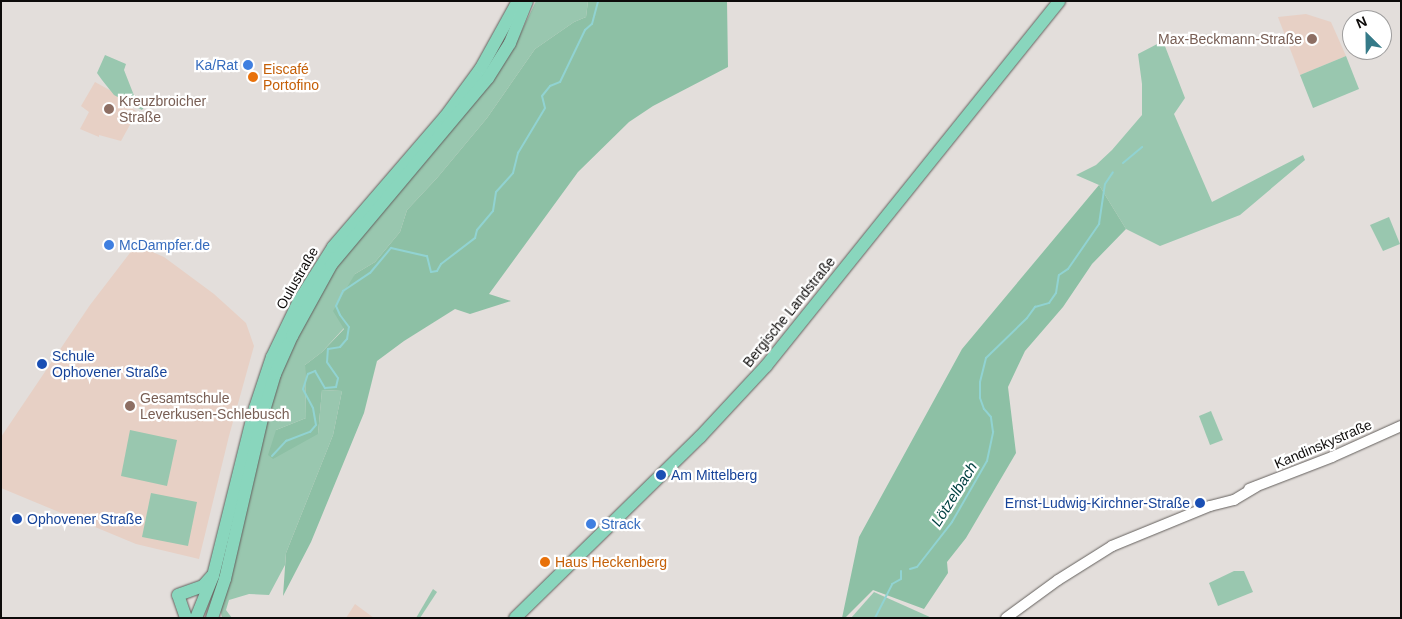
<!DOCTYPE html>
<meta charset="utf-8">
<style>
body{margin:0}
#map{position:relative;width:1402px;height:619px;overflow:hidden;background:#e3dedb;font-family:Helvetica,sans-serif}
div>[style]{position:absolute}
.education>*{inset:0;background:#e7d0c5}
.green>*{inset:0;background:#99c7af}
.forest>*{inset:0;background:#8dc0a5}
.stream>*{height:2px;margin:-1px;padding:0 1px;transform-origin:1px;border-radius:1px;background:#91d3d2}
.roads{filter:drop-shadow(0 0 1px #64605d) drop-shadow(0 0 1px #64605d)}
.minor>*{height:10px;margin:-5px;padding:0 5px;transform-origin:5px;border-radius:5px;background:#fff}
.major>*{height:12px;margin:-6px;padding:0 6px;transform-origin:6px;border-radius:6px;background:#89d6bd}
.dots>*{width:14px;height:14px;translate:-50% -50%;box-sizing:border-box;border:2px solid #fff;border-radius:50%}
span{translate:-50% -50%;white-space:nowrap;text-align:center;line-height:1.15;-webkit-text-stroke:4.5px #fff;paint-order:stroke}
.education-label{font-size:14px;color:#785e54}
.right{translate:-100% -50%;text-align:right}
.left{translate:0 -50%;text-align:left}
.shop-label{font-size:14px;color:#366cbe}
.food-label{font-size:14px;color:#c56008}
.street-label{font-size:14px;color:#0d0b0a}
.transit-label{font-size:14px;color:#164399}
.water-label{font-size:15px;color:#004041;font-style:italic}
.frame{position:absolute;inset:0;border:2px solid #0d0b0a;pointer-events:none}
.north{position:absolute;left:1342px;top:10px;width:50px;height:50px;box-sizing:border-box;background:#fff;border:1px solid #9e9d9d;border-radius:50%;rotate:337deg;font-size:14px;font-weight:700;line-height:20px;text-align:center;color:#0d0b0a}
.north::after{content:'';display:block;margin:auto;width:18px;height:22px;background:#357a88;clip-path:polygon(50% 0,100% 100%,50% 72%,0 100%)}
</style>
<div id="map">
<div class="education">
<div style="clip-path:polygon(1306px 14px,1331px 22px,1346px 56px,1300px 75px,1278px 17px)"></div>
<div style="clip-path:polygon(95px 82px,115px 93px,137px 112px,121px 141px,99px 135px,99px 137px,80px 129px,89px 112px,81px 106px)"></div>
<div style="clip-path:polygon(136px 245px,164px 257px,214px 294px,246px 323px,254px 346px,229px 436px,199px 559px,136px 544px,1px 488px,1px 437px,90px 305px)"></div>
<div style="clip-path:polygon(355px 604px,374px 618px,346px 618px)"></div>
</div>
<div class="green">
<div style="clip-path:polygon(536px 1px,588px 1px,586px 17px,574px 22px,535px 49px,487px 118px,437px 178px,407px 210px,400px 232px,375px 262px,355px 274px,344px 328px,322px 352px,305px 365px,306px 418px,276px 430px,318px 434px,322px 390px,342px 391px,333px 435px,286px 553px,285px 565px,269px 595px,249px 594px,229px 600px,226px 610px,232px 618px,222px 618px,220px 608px,277px 380px,304px 319px,343px 258px,513px 49px)"></div>
<div style="clip-path:polygon(1163px 41px,1185px 98px,1174px 114px,1212px 202px,1303px 155px,1305px 160px,1240px 215px,1160px 246px,1126px 229px,1099px 185px,1076px 175px,1096px 165px,1112px 150px,1142px 115px,1142px 84px,1138px 54px)"></div>
<div style="clip-path:polygon(105px 55px,126px 64px,124px 70px,135px 98px,145px 106px,142px 110px,114px 95px,102px 80px,97px 73px)"></div>
<div style="clip-path:polygon(1346px 56px,1359px 89px,1313px 108px,1300px 75px)"></div>
<div style="clip-path:polygon(1389px 217px,1400px 244px,1383px 251px,1370px 225px)"></div>
<div style="clip-path:polygon(1211px 411px,1223px 440px,1210px 445px,1199px 416px)"></div>
<div style="clip-path:polygon(130px 430px,177px 440px,167px 486px,121px 476px)"></div>
<div style="clip-path:polygon(151px 493px,197px 502px,188px 546px,142px 537px)"></div>
<div style="clip-path:polygon(1234px 571px,1244px 571px,1253px 592px,1218px 606px,1209px 583px)"></div>
<div style="clip-path:polygon(433px 589px,437px 592px,420px 618px,416px 618px)"></div>
<div style="clip-path:polygon(874px 592px,932px 618px,851px 618px)"></div>
</div>
<div class="forest">
<div style="clip-path:polygon(588px 1px,727px 1px,728px 67px,653px 106px,629px 122px,578px 172px,489px 294px,511px 301px,470px 314px,455px 309px,404px 341px,377px 361px,364px 413px,311px 542px,283px 596px,286px 553px,333px 435px,342px 391px,322px 390px,318px 434px,273px 459px,268px 455px,276px 430px,306px 418px,305px 365px,322px 352px,344px 329px,333px 311px,355px 274px,375px 262px,400px 232px,407px 210px,437px 178px,487px 118px,535px 49px,574px 22px,586px 17px)"></div>
<div style="clip-path:polygon(1099px 185px,1126px 229px,1092px 264px,1063px 307px,1025px 351px,1008px 387px,1016px 453px,966px 538px,947px 562px,948px 573px,924px 609px,873px 590px,845px 618px,842px 618px,859px 537px,962px 349px)"></div>
</div>
<div class="stream">
<div style="left:1123px;top:163px;width:25px;rotate:-40deg"></div>
<div style="left:272px;top:456px;width:21px;rotate:-47deg"></div>
<div style="left:286px;top:441px;width:26px;rotate:-21deg"></div>
<div style="left:310px;top:432px;width:9px;rotate:-49deg"></div>
<div style="left:316px;top:425px;width:17px;rotate:-100deg"></div>
<div style="left:313px;top:408px;width:21px;rotate:-118deg"></div>
<div style="left:303px;top:389px;width:16px;rotate:-72deg"></div>
<div style="left:308px;top:374px;width:8px;rotate:-23deg"></div>
<div style="left:315px;top:371px;width:20px;rotate:60deg"></div>
<div style="left:325px;top:388px;width:11px;rotate:-5deg"></div>
<div style="left:336px;top:387px;width:9px;rotate:-77deg"></div>
<div style="left:338px;top:378px;width:19px;rotate:-125deg"></div>
<div style="left:327px;top:362px;width:13px;rotate:-86deg"></div>
<div style="left:328px;top:349px;width:12px;rotate:-9deg"></div>
<div style="left:340px;top:347px;width:11px;rotate:-49deg"></div>
<div style="left:347px;top:339px;width:12px;rotate:-81deg"></div>
<div style="left:349px;top:327px;width:15px;rotate:-127deg"></div>
<div style="left:340px;top:315px;width:10px;rotate:-114deg"></div>
<div style="left:336px;top:306px;width:17px;rotate:-65deg"></div>
<div style="left:343px;top:291px;width:32px;rotate:-34deg"></div>
<div style="left:370px;top:273px;width:33px;rotate:-50deg"></div>
<div style="left:391px;top:248px;width:37px;rotate:13deg"></div>
<div style="left:427px;top:256px;width:16px;rotate:76deg"></div>
<div style="left:431px;top:272px;width:6px;rotate:-9deg"></div>
<div style="left:437px;top:271px;width:8px;rotate:-60deg"></div>
<div style="left:441px;top:264px;width:43px;rotate:-37.4deg"></div>
<div style="left:475px;top:238px;width:8px;rotate:-76deg"></div>
<div style="left:477px;top:230px;width:25px;rotate:-50deg"></div>
<div style="left:493px;top:211px;width:19px;rotate:-81deg"></div>
<div style="left:496px;top:192px;width:25px;rotate:-48deg"></div>
<div style="left:513px;top:173px;width:21px;rotate:-76deg"></div>
<div style="left:518px;top:153px;width:52px;rotate:-59deg"></div>
<div style="left:545px;top:108px;width:12px;rotate:-104deg"></div>
<div style="left:542px;top:96px;width:13px;rotate:-51deg"></div>
<div style="left:550px;top:86px;width:11px;rotate:-22deg"></div>
<div style="left:560px;top:82px;width:58px;rotate:-64.3deg"></div>
<div style="left:585px;top:30px;width:9px;rotate:-41deg"></div>
<div style="left:592px;top:24px;width:24px;rotate:-75deg"></div>
<div style="left:910px;top:569px;width:7px;rotate:-16deg"></div>
<div style="left:917px;top:567px;width:57px;rotate:-52.1deg"></div>
<div style="left:952px;top:522px;width:70px;rotate:-60.2deg"></div>
<div style="left:987px;top:461px;width:30px;rotate:-78deg"></div>
<div style="left:993px;top:432px;width:15px;rotate:-98deg"></div>
<div style="left:991px;top:417px;width:11px;rotate:-131deg"></div>
<div style="left:984px;top:409px;width:12px;rotate:-110deg"></div>
<div style="left:980px;top:398px;width:16px;rotate:-90deg"></div>
<div style="left:980px;top:382px;width:25px;rotate:-76deg"></div>
<div style="left:986px;top:358px;width:57px;rotate:-44.3deg"></div>
<div style="left:1027px;top:318px;width:14px;rotate:-54deg"></div>
<div style="left:1035px;top:307px;width:15px;rotate:-16deg"></div>
<div style="left:1049px;top:303px;width:12px;rotate:-55deg"></div>
<div style="left:1056px;top:293px;width:18px;rotate:-81deg"></div>
<div style="left:1059px;top:275px;width:11px;rotate:-34deg"></div>
<div style="left:1068px;top:269px;width:55px;rotate:-55.4deg"></div>
<div style="left:1099px;top:224px;width:40px;rotate:-81.5deg"></div>
<div style="left:1105px;top:184px;width:14px;rotate:-56deg"></div>
<div style="left:875px;top:618px;width:38px;rotate:-63deg"></div>
<div style="left:892px;top:584px;width:10px;rotate:-29deg"></div>
<div style="left:901px;top:579px;width:8px;rotate:-90deg"></div>
</div>
<div class="roads">
<div class="minor">
<div style="left:1249px;top:489px;width:89px;rotate:-21.1deg"></div>
<div style="left:1332px;top:457px;width:76px;rotate:-24.2deg"></div>
<div style="left:1006px;top:618px;width:64px;rotate:-36.2deg"></div>
<div style="left:1058px;top:580px;width:64px;rotate:-32.2deg"></div>
<div style="left:1112px;top:546px;width:106px;rotate:-22.2deg"></div>
<div style="left:1210px;top:506px;width:25px;rotate:-14deg"></div>
<div style="left:1234px;top:500px;width:26px;rotate:-31deg"></div>
</div>
<div class="major">
<div style="left:186px;top:618px;width:24px;rotate:-109deg"></div>
<div style="left:178px;top:595px;width:27px;rotate:-20deg"></div>
<div style="left:203px;top:586px;width:13px;rotate:-48deg"></div>
<div style="left:196px;top:618px;width:45px;rotate:-68deg"></div>
<div style="left:213px;top:576px;width:173px;rotate:-76deg"></div>
<div style="left:255px;top:408px;width:54px;rotate:-71.6deg"></div>
<div style="left:272px;top:357px;width:62px;rotate:-64.3deg"></div>
<div style="left:299px;top:301px;width:64px;rotate:-57.8deg"></div>
<div style="left:333px;top:247px;width:172px;rotate:-49.3deg"></div>
<div style="left:445px;top:117px;width:61px;rotate:-53.7deg"></div>
<div style="left:481px;top:68px;width:77px;rotate:-61.1deg"></div>
<div style="left:212px;top:618px;width:41px;rotate:-71.6deg"></div>
<div style="left:225px;top:579px;width:169px;rotate:-77deg"></div>
<div style="left:263px;top:414px;width:42px;rotate:-73.3deg"></div>
<div style="left:275px;top:374px;width:42px;rotate:-65.9deg"></div>
<div style="left:292px;top:336px;width:81px;rotate:-61.2deg"></div>
<div style="left:331px;top:265px;width:244px;rotate:-50deg"></div>
<div style="left:488px;top:78px;width:41px;rotate:-57.8deg"></div>
<div style="left:510px;top:43px;width:45px;rotate:-68deg"></div>
<div style="left:515px;top:618px;width:259px;rotate:-44.4deg"></div>
<div style="left:700px;top:437px;width:97px;rotate:-47.1deg"></div>
<div style="left:766px;top:366px;width:468px;rotate:-51.2deg"></div>
</div>
</div>
<div class="dots">
<div style="left:1312px;top:39px;background:#8d6e63"></div>
<div style="left:248px;top:65px;background:#3f7fe0"></div>
<div style="left:253px;top:77px;background:#e8710a"></div>
<div style="left:109px;top:109px;background:#8d6e63"></div>
<div style="left:109px;top:245px;background:#3f7fe0"></div>
<div style="left:42px;top:364px;background:#1a4fb4"></div>
<div style="left:130px;top:406px;background:#8d6e63"></div>
<div style="left:661px;top:475px;background:#1a4fb4"></div>
<div style="left:1200px;top:503px;background:#1a4fb4"></div>
<div style="left:17px;top:519px;background:#1a4fb4"></div>
<div style="left:591px;top:524px;background:#3f7fe0"></div>
<div style="left:545px;top:562px;background:#e8710a"></div>
</div>
<div class="education-label">
<span class="right" style="left:1302px;top:39px">Max-Beckmann-Straße</span>
<span class="left" style="left:119px;top:109px">Kreuzbroicher<br>Straße</span>
<span class="left" style="left:140px;top:406px">Gesamtschule<br>Leverkusen-Schlebusch</span>
</div>
<div class="shop-label">
<span class="right" style="left:238px;top:65px">Ka/Rat</span>
<span class="left" style="left:119px;top:245px">McDampfer.de</span>
<span class="left" style="left:601px;top:524px">Strack</span>
</div>
<div class="food-label">
<span class="left" style="left:263px;top:77px">Eiscafé<br>Portofino</span>
<span class="left" style="left:555px;top:562px">Haus Heckenberg</span>
</div>
<div class="street-label">
<span style="left:297px;top:278px;rotate:-60deg">Oulustraße</span>
<span style="left:789px;top:312px;rotate:-51deg">Bergische Landstraße</span>
<span style="left:1323px;top:444px;rotate:-23deg">Kandinskystraße</span>
</div>
<div class="transit-label">
<span class="left" style="left:52px;top:364px">Schule<br>Ophovener Straße</span>
<span class="left" style="left:671px;top:475px">Am Mittelberg</span>
<span class="right" style="left:1190px;top:503px">Ernst-Ludwig-Kirchner-Straße</span>
<span class="left" style="left:27px;top:519px">Ophovener Straße</span>
</div>
<div class="water-label">
<span style="left:954px;top:494px;rotate:-58deg">Lötzelbach</span>
</div>
<div class="frame"></div>
<div class="north">N</div>
</div>
